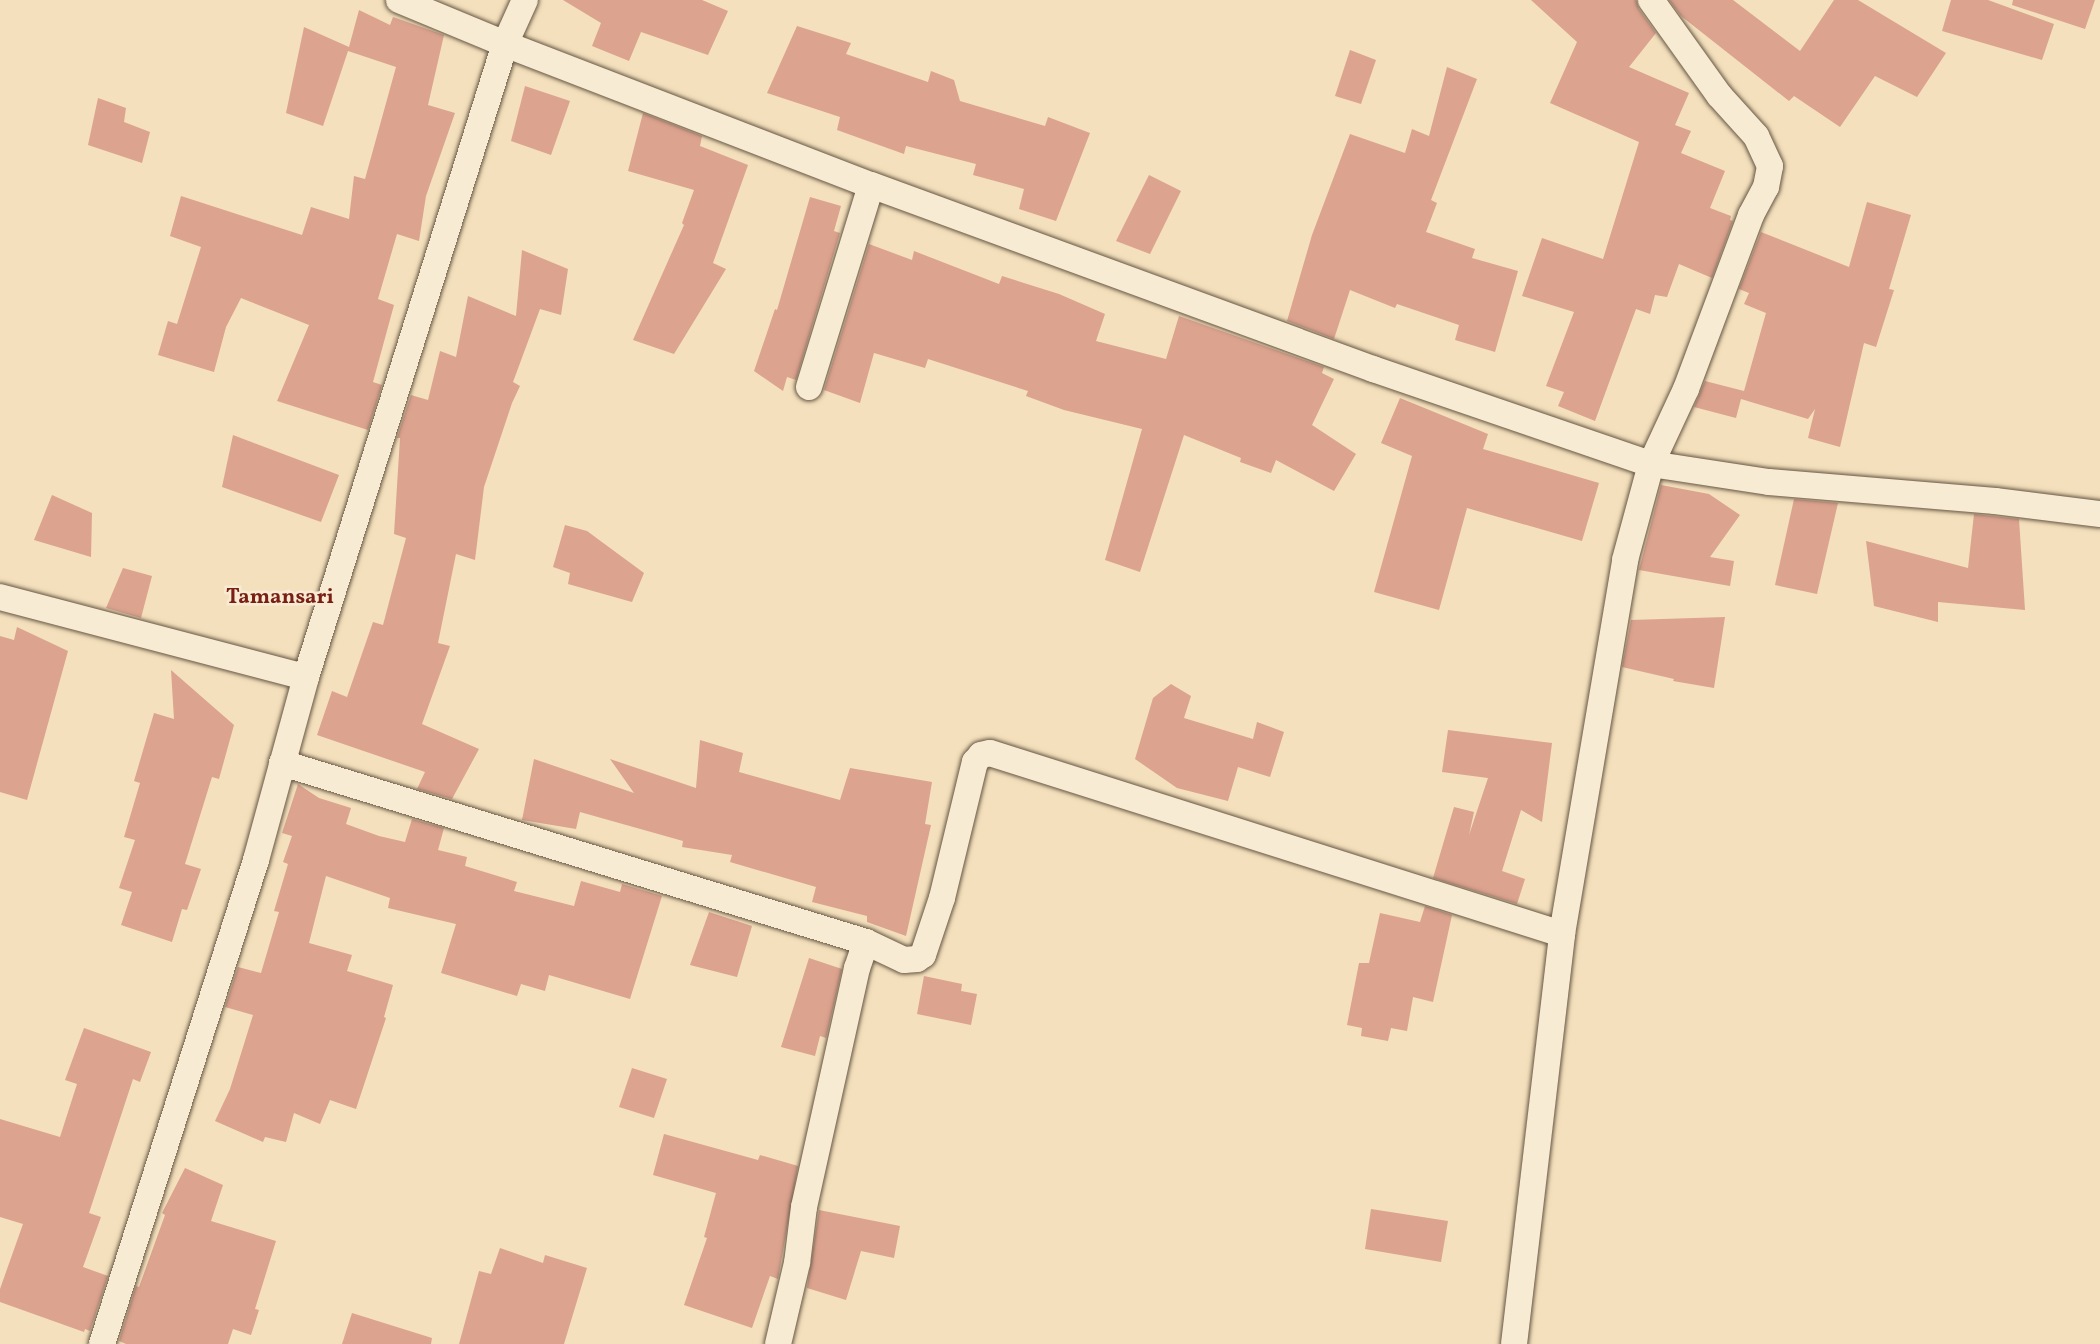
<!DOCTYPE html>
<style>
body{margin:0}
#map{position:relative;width:2100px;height:1344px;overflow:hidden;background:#f4e0bc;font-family:Vollkorn,serif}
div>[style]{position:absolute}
.building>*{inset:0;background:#dca38f}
.roads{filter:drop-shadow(0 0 2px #665644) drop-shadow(0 0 2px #665644)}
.street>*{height:26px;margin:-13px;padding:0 13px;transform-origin:13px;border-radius:13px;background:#f8ebd3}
span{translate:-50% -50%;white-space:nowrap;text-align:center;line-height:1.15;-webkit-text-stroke:5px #f8ebd3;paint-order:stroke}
.quarter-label{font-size:21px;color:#7a1f14;font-weight:700}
</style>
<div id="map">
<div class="building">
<div style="clip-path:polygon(563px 0,702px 0,728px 11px,708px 55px,641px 32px,629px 61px,592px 46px,601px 23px)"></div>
<div style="clip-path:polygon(1531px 0,1636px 0,1639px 9px,1656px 33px,1629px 67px,1689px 93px,1675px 125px,1691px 131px,1681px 153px,1725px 171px,1710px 208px,1731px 216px,1730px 220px,1733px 221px,1712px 278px,1679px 264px,1667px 297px,1655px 295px,1650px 314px,1636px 309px,1595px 421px,1558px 406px,1564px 392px,1546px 386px,1574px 312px,1522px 296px,1542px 238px,1603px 259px,1639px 142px,1550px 103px,1577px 42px)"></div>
<div style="clip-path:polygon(1669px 0,1733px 0,1800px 51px,1834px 0,1858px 0,1946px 53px,1917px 97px,1875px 76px,1840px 127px,1794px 96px,1789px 101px,1681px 16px)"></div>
<div style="clip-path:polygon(1951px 0,1988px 0,2054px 24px,2042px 60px,1942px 31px)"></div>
<div style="clip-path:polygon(2013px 0,2095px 0,2085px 29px,2012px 5px)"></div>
<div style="clip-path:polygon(359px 10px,390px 25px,393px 17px,444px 35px,428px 105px,455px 113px,426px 196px,419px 241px,397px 234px,378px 299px,394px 305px,373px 382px,382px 385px,368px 430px,277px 401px,309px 325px,241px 298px,226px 327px,214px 372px,158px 355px,168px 321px,177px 324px,201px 247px,170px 236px,181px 196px,302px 235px,311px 207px,349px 219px,354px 176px,365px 179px,396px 67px,348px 51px,323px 126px,286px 113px,304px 27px,349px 47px)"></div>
<div style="clip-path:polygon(797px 26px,851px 43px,846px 54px,928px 82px,931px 71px,954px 80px,960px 101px,1045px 126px,1048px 117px,1090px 133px,1056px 221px,1019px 209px,1024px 189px,973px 175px,976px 164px,906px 146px,904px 154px,837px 130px,840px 117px,767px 93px)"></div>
<div style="clip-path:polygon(1350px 50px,1376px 60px,1361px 104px,1335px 96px)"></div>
<div style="clip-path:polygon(1447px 67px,1477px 79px,1431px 200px,1437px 203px,1426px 232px,1475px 249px,1472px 258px,1518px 271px,1495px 352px,1455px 340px,1459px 325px,1397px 304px,1395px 308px,1350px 290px,1334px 339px,1287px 321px,1312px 235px,1350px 134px,1405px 153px,1412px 129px,1429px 136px)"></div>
<div style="clip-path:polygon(525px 86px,570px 101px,551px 155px,511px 141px)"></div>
<div style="clip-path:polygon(98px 98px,126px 108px,124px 122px,150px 132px,142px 163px,88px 145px)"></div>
<div style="clip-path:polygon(643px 113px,702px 136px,700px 146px,748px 165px,713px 263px,726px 269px,674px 354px,633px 340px,684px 225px,682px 223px,694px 190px,628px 171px)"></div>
<div style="clip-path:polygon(1149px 175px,1181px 191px,1150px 254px,1116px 241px)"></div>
<div style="clip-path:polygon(810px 197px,841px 206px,834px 231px,840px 233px,796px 380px,787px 377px,783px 391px,754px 371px,775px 309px,777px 310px)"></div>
<div style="clip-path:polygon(1867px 202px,1911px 215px,1889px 289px,1894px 290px,1876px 347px,1864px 343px,1840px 447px,1808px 438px,1815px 409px,1808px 419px,1741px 399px,1736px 418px,1694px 407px,1705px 381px,1744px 391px,1766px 313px,1744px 304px,1749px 293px,1739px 289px,1761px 232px,1849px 267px)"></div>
<div style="clip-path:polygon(869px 244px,912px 260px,914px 251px,999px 284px,1002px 276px,1059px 294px,1105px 314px,1096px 341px,1166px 359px,1179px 316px,1324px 367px,1322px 373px,1334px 379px,1312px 425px,1356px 454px,1334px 491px,1276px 460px,1271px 473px,1240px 462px,1241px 458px,1184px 435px,1140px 572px,1105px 560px,1142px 429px,1064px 410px,1026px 396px,1028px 391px,928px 359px,925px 368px,874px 353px,860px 403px,824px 390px)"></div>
<div style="clip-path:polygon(522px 250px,568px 269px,561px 315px,540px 309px,513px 382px,520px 386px,512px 403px,484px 487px,475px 560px,456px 554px,438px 643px,450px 646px,422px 724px,479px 749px,452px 799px,417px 789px,425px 772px,317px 735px,332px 691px,347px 697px,373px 622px,383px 625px,406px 538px,394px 534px,400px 438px,397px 438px,411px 395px,428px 400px,440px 351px,456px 357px,468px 296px,516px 316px)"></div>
<div style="clip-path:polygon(1400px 398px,1488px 434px,1483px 449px,1599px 483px,1582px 541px,1467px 508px,1439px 610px,1374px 592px,1412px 456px,1381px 443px)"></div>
<div style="clip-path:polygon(233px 435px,339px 475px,321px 522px,222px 487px)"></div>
<div style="clip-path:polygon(1661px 485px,1709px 494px,1740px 515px,1710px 557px,1734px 561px,1730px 586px,1639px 570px)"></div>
<div style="clip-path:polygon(52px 495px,92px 513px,91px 557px,34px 540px)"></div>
<div style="clip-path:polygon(1794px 499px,1838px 503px,1817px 594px,1775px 585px)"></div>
<div style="clip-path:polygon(1974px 514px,2019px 519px,2025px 610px,1938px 602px,1938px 622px,1874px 606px,1866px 541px,1968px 568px)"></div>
<div style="clip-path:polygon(565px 525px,587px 531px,644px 573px,632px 602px,568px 584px,570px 573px,553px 567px)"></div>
<div style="clip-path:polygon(123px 568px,152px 576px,141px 618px,106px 608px)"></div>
<div style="clip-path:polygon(1725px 617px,1714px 688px,1673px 681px,1674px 679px,1622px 667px,1631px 620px)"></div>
<div style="clip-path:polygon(17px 627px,68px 651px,27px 800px,0 792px,0 636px,14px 640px)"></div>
<div style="clip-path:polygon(171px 670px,234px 725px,219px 779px,212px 777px,185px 864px,201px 869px,187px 910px,182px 909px,172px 942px,121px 925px,132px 892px,119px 888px,135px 840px,124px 837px,140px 783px,134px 781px,154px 713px,174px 719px)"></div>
<div style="clip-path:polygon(1171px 684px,1191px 696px,1184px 718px,1253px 739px,1257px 722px,1284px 732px,1270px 777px,1238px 767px,1228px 801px,1177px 788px,1135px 759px,1153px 698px)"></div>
<div style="clip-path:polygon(1448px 730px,1552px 743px,1542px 822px,1521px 810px,1502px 871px,1525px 879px,1517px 904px,1433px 878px,1454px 807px,1474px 812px,1469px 835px,1488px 778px,1442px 772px)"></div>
<div style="clip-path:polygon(700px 740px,743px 753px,739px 772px,840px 800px,850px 768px,932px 782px,925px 824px,931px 825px,906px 936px,867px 922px,867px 916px,812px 902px,816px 887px,730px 862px,732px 855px,682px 847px,683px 841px,580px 812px,576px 829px,522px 820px,534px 759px,634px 793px,610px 759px,696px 788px)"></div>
<div style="clip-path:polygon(298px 784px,319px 798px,351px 808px,346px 824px,379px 836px,405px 842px,412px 819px,444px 828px,438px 850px,467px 857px,465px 866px,517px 882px,514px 891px,574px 906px,581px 881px,620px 892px,622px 884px,662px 896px,630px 999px,549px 975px,545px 991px,521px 984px,517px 996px,441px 973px,456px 924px,388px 908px,390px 898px,326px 876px,309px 943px,352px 955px,347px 971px,393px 985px,384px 1017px,386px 1018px,356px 1109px,330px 1100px,320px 1124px,294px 1113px,286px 1142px,265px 1137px,263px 1142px,215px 1121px,230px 1089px,253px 1015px,225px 1007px,238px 967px,261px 973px,279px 912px,274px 911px,288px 864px,283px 862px,292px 836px,282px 833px)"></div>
<div style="clip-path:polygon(1425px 906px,1452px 915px,1433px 1002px,1413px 997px,1407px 1031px,1391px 1028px,1388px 1041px,1361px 1036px,1362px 1028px,1347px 1025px,1359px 963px,1369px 963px,1380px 913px,1420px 922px)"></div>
<div style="clip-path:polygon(709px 912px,752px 926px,737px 977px,690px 965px)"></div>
<div style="clip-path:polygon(809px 958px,842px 969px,828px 1030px,826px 1038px,820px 1036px,815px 1056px,781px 1047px)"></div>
<div style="clip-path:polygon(924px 976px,962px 984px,961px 991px,977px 994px,971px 1025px,917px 1014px)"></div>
<div style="clip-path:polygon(84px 1028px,151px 1052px,140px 1082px,133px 1079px,89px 1213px,101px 1217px,83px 1267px,108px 1276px,90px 1331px,85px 1329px,84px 1332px,0 1302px,0 1289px,23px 1224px,0 1217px,0 1119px,60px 1137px,77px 1084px,65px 1080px)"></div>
<div style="clip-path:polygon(632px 1068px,667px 1079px,654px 1118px,619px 1107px)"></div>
<div style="clip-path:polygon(664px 1134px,758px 1160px,760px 1155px,798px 1166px,778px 1279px,770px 1276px,752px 1328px,684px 1305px,707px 1238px,704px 1237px,716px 1193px,653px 1175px)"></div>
<div style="clip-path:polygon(185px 1168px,223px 1185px,211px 1221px,276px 1241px,255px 1309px,259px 1310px,251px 1335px,233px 1329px,228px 1344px,126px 1344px,119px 1341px,136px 1286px,139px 1287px,165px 1215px,162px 1213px)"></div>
<div style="clip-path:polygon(1371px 1209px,1448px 1221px,1441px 1262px,1365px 1249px)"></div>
<div style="clip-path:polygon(819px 1210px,900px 1226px,894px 1258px,861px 1251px,846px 1300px,807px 1288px)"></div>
<div style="clip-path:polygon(500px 1248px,543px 1263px,545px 1255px,587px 1268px,564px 1344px,459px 1344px,479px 1271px,491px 1274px)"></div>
<div style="clip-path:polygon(352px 1313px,432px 1338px,431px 1344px,342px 1344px)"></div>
</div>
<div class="roads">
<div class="street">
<div style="left:399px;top:0;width:115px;rotate:22.5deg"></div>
<div style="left:505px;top:44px;width:392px;rotate:21.1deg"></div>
<div style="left:871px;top:185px;width:535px;rotate:20.13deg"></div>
<div style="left:1373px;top:369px;width:294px;rotate:18.9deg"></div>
<div style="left:1651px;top:464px;width:119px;rotate:8.7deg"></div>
<div style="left:1769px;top:482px;width:227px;rotate:4.8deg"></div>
<div style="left:1995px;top:501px;width:106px;rotate:7.1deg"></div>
<div style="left:809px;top:387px;width:211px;rotate:-72.9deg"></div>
<div style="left:0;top:597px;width:316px;rotate:14.7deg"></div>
<div style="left:282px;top:763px;width:611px;rotate:17.04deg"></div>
<div style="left:866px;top:942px;width:28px;rotate:109deg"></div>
<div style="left:857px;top:968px;width:245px;rotate:102.5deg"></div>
<div style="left:804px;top:1207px;width:56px;rotate:97.1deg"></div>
<div style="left:797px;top:1263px;width:83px;rotate:103.2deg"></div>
<div style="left:866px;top:942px;width:42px;rotate:25.3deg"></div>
<div style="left:904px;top:960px;width:13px;rotate:-4deg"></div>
<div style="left:917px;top:959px;width:7px;rotate:-34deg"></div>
<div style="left:923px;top:955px;width:60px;rotate:-71.6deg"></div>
<div style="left:942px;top:898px;width:140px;rotate:-76.4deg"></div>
<div style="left:975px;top:762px;width:9px;rotate:-49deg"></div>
<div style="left:981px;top:755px;width:9px;rotate:-13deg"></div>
<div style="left:990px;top:753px;width:600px;rotate:17.56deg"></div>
<div style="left:102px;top:1344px;width:508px;rotate:-72.35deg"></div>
<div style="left:256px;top:860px;width:190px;rotate:-74.7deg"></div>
<div style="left:306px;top:677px;width:664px;rotate:-72.55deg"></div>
<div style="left:505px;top:44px;width:48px;rotate:-65.6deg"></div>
<div style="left:1514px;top:1344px;width:413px;rotate:-83.3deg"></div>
<div style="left:1562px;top:934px;width:379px;rotate:-80.4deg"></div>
<div style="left:1625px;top:560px;width:99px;rotate:-74.8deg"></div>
<div style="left:1651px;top:464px;width:83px;rotate:-65deg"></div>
<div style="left:1686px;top:389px;width:186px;rotate:-69.5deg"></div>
<div style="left:1751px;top:215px;width:32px;rotate:-62deg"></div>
<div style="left:1766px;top:187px;width:21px;rotate:-79deg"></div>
<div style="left:1770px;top:166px;width:33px;rotate:-115deg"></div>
<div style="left:1756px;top:136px;width:55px;rotate:-132.1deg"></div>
<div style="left:1719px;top:95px;width:117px;rotate:-125.6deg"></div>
</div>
</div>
<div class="quarter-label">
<span style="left:280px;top:598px">Tamansari</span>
</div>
</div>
